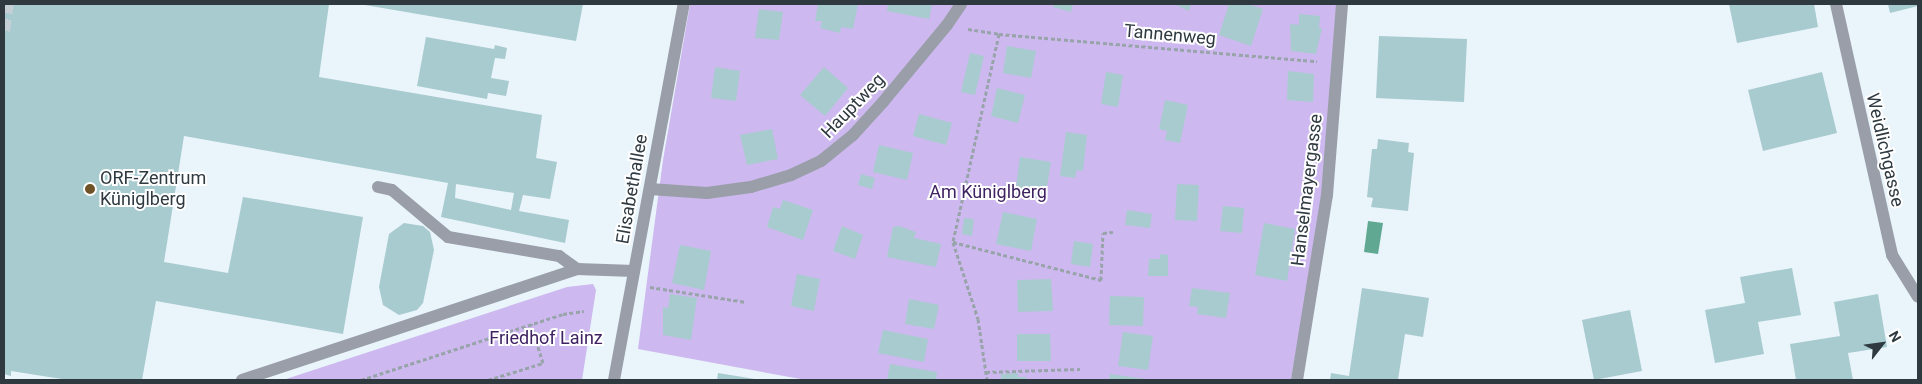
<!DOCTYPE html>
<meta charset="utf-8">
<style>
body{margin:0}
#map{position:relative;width:1922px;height:384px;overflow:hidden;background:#e9f4fb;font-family:Roboto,sans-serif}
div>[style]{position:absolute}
.green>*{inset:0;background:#cdb9ef}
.water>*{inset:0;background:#61a893}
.building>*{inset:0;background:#a8cbcf}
.minor-tunnel>*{height:12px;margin-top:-6px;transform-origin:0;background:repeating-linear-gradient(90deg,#c4cfd6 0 12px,transparent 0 18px)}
.path>*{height:3px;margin-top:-1.5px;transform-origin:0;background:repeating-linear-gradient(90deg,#98a3aa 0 4px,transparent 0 6.5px)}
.minor>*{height:12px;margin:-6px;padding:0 6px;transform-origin:6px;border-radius:6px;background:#999ea9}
.dots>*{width:14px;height:14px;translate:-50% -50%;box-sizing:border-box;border:2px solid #fff;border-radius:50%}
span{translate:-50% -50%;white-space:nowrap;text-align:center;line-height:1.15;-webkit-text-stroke:4px #fff;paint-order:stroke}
.street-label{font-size:18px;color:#2e3940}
.poi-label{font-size:18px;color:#2e3940}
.left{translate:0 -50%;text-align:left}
.park-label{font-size:18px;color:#3f2262}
.frame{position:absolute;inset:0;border:5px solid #2e3940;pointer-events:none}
.north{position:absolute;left:1857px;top:319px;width:50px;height:50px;-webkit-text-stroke:4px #fff;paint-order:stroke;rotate:60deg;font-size:14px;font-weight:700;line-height:20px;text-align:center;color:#2e3940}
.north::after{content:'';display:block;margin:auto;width:18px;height:22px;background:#2e3940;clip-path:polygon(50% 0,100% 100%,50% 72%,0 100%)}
</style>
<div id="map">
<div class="green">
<div style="clip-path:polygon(690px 4px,1338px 4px,1324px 194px,1291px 380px,806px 380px,638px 349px,663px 160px)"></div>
<div style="clip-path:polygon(593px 284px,596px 290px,582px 380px,283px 380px,567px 287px)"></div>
</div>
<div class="water">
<div style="clip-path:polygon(1368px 221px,1383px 223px,1378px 254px,1364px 252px)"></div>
</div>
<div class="building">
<div style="clip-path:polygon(evenodd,4px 4px,329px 4px,319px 77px,542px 115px,536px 158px,557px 162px,550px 199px,523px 195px,519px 211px,569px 220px,565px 243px,441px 217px,448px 183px,184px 136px,164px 262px,228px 273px,243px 197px,363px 217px,343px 334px,156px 301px,142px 380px,68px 380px,11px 371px,11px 376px,4px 374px,4px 4px,456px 184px,514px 193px,511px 210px,455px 198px,456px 184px)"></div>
<div style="clip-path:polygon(359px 4px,583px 4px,576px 41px)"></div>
<div style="clip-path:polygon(818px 4px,858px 4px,853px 29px,841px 27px,840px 33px,820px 28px,822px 21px,815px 21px)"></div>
<div style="clip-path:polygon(888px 4px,932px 4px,929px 19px,887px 11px)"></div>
<div style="clip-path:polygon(1054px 4px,1073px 4px,1071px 12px,1053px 7px)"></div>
<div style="clip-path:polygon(1174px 4px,1191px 4px,1189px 11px)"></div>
<div style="clip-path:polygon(1229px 4px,1248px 4px,1263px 9px,1251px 46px,1219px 35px)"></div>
<div style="clip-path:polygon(1729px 4px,1814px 4px,1818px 27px,1737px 43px)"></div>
<div style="clip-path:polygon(1888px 4px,1918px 4px,1918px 6px,1890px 13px)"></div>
<div style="clip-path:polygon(759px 9px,783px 12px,779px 40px,755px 38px)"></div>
<div style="clip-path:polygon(1299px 14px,1320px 16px,1319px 28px,1322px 28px,1316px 54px,1291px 51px,1290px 24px,1299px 25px)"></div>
<div style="clip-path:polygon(1379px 36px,1467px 39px,1464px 102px,1376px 98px)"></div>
<div style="clip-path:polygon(426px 37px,494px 49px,495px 45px,507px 48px,505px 59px,495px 58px,491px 78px,509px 81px,506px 96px,488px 93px,487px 99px,417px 86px)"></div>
<div style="clip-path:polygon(1007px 46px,1036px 51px,1031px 78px,1003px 73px)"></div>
<div style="clip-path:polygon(970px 53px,984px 56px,975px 95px,961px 92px)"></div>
<div style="clip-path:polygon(715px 67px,740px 71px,736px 101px,711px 98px)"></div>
<div style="clip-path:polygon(824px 67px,848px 88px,825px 116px,800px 95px)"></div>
<div style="clip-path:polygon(1288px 71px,1314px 74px,1313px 102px,1287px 100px)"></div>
<div style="clip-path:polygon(1106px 72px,1123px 75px,1118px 107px,1101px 104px)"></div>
<div style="clip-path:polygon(1822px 72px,1837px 133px,1763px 151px,1748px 90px)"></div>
<div style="clip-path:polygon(997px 88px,1025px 95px,1018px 123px,991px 116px)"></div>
<div style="clip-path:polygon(1165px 100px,1188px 105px,1180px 143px,1165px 140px,1167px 131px,1159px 129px)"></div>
<div style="clip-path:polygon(919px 114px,952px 123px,946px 145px,913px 136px)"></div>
<div style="clip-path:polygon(772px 129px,778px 159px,747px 165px,740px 135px)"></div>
<div style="clip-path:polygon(1066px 132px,1087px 135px,1083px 171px,1077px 170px,1075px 178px,1060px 176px)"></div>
<div style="clip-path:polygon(1378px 139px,1409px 143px,1408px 152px,1414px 153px,1408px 211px,1371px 207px,1373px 198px,1367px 197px,1372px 149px,1377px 149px)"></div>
<div style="clip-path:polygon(879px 145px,913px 153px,907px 180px,873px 172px)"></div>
<div style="clip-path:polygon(1020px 157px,1051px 162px,1045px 199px,1015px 194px)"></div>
<div style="clip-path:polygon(861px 174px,875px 178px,872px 189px,858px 185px)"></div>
<div style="clip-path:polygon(1177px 184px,1199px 185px,1197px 221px,1175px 220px)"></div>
<div style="clip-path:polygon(783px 200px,813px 210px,803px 240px,767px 227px,773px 207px,780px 209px)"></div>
<div style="clip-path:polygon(1223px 206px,1244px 208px,1242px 233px,1220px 231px)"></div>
<div style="clip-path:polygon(1127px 210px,1152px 214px,1150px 228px,1125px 225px)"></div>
<div style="clip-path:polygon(1003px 212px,1037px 219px,1031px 251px,996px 244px)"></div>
<div style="clip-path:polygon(964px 218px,974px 219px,972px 236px,962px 234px)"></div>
<div style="clip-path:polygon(404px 223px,423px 226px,430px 232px,434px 250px,423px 303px,417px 310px,399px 315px,383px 305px,379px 287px,389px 234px)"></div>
<div style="clip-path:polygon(1264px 223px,1295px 229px,1287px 281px,1255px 275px)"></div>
<div style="clip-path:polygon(842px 226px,863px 235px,855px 259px,833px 251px)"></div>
<div style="clip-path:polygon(899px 226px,916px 232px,914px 238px,941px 244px,936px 267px,887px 257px,893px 227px)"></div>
<div style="clip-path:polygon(1074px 241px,1093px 244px,1090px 267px,1071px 264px)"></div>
<div style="clip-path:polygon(680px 245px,711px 251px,704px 290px,672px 283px)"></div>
<div style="clip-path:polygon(1160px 254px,1168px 255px,1168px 276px,1148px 276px,1149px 259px,1160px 259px)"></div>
<div style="clip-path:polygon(1792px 268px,1801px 315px,1758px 322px,1764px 354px,1715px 363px,1705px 310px,1745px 303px,1740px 277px)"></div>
<div style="clip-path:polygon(797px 274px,820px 279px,814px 311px,791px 306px)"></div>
<div style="clip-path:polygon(1051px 279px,1053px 311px,1018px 312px,1017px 280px)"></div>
<div style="clip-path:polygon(1192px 288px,1230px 293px,1226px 318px,1197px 314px,1198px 307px,1189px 306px)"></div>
<div style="clip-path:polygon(1362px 288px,1429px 298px,1423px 337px,1405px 334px,1398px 380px,1330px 380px,1331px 373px,1349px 376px)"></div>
<div style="clip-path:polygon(670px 294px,697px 298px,691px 340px,663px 335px,663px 307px,668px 308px)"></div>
<div style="clip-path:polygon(1878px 294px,1887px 347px,1848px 353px,1853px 380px,1796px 380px,1790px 344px,1840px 336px,1834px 302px)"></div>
<div style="clip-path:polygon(1110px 296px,1144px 297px,1143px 326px,1109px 325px)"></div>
<div style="clip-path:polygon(909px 299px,939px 305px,934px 329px,905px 324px)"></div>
<div style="clip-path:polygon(1630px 310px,1642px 371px,1594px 380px,1582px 320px)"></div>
<div style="clip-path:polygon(883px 330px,928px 339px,924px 362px,878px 353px)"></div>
<div style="clip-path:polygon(1123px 332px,1153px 336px,1148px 370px,1118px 366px)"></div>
<div style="clip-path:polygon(1017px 334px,1050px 334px,1051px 361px,1017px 361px)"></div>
<div style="clip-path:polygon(890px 364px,937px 372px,936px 380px,887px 380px)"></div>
<div style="clip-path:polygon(718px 373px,755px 379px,755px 380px,717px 380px)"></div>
<div style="clip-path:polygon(1018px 373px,1018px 377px,1026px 377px,1026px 380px,1001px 380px,1001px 374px)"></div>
<div style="clip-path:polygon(1110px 374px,1146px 379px,1146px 380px,1109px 380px)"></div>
</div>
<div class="minor-tunnel">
<div style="left:4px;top:31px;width:27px;rotate:-82deg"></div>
</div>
<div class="path">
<div style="left:968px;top:29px;width:31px;rotate:9deg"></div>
<div style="left:999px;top:34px;width:213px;rotate:102.5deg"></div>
<div style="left:953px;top:242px;width:81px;rotate:72deg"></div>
<div style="left:978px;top:319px;width:62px;rotate:81.6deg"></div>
<div style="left:999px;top:34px;width:319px;rotate:4.9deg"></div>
<div style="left:953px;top:242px;width:153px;rotate:14.4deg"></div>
<div style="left:1101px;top:280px;width:47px;rotate:-87.6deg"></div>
<div style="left:1103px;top:233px;width:10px;rotate:-6deg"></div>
<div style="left:650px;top:287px;width:97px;rotate:8.9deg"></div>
<div style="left:986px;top:372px;width:94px;rotate:-1.8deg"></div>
<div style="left:361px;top:380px;width:213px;rotate:-18.1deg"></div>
<div style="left:563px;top:314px;width:21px;rotate:-8deg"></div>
<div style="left:488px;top:380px;width:58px;rotate:-17.2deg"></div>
<div style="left:543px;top:363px;width:41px;rotate:-107.1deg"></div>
</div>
<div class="minor">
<div style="left:1836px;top:4px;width:257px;rotate:77.4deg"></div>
<div style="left:1892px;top:255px;width:49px;rotate:58.2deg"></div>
<div style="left:378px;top:187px;width:14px;rotate:12deg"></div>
<div style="left:392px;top:190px;width:73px;rotate:40deg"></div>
<div style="left:448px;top:237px;width:113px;rotate:9.7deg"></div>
<div style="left:559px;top:256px;width:22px;rotate:36deg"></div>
<div style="left:650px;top:189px;width:57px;rotate:4deg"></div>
<div style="left:707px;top:193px;width:44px;rotate:-7.8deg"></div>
<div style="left:751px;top:187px;width:42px;rotate:-16.7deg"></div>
<div style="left:791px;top:175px;width:33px;rotate:-25deg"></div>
<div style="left:821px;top:161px;width:41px;rotate:-39.1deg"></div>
<div style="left:853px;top:135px;width:45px;rotate:-47.7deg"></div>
<div style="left:883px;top:102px;width:100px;rotate:-50.3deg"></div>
<div style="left:947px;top:25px;width:25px;rotate:-56deg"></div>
<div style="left:242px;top:380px;width:353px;rotate:-18.3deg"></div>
<div style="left:577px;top:269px;width:57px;rotate:2deg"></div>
<div style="left:614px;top:380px;width:382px;rotate:-79.5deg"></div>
<div style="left:1297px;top:380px;width:187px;rotate:-80.8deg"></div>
<div style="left:1327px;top:195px;width:192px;rotate:-85.5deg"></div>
</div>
<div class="dots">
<div style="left:90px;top:189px;background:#6f5226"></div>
</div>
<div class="street-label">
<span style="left:1170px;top:35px;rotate:5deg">Tannenweg</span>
<span style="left:853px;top:106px;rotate:-46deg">Hauptweg</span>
<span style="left:1885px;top:150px;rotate:77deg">Weidlichgasse</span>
<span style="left:632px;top:189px;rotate:-80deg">Elisabethallee</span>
<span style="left:1307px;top:190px;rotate:-83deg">Hanselmayergasse</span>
</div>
<div class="poi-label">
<span class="left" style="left:100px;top:189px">ORF-Zentrum<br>Küniglberg</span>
</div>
<div class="park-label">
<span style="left:988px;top:192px">Am Küniglberg</span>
<span style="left:546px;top:338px">Friedhof Lainz</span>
</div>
<div class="frame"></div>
<div class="north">N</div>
</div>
